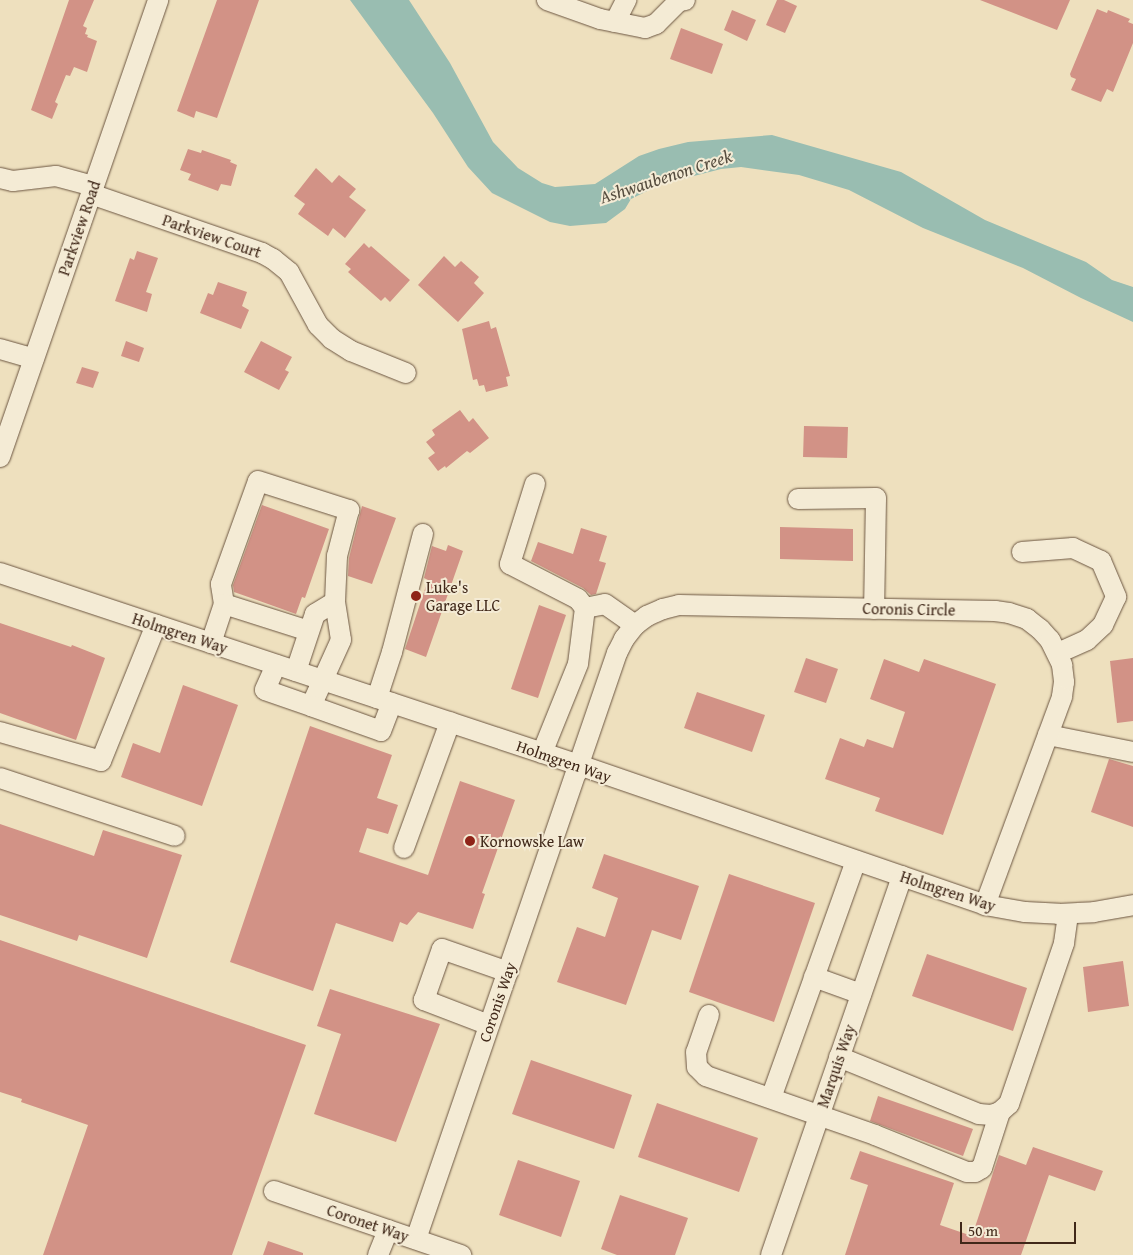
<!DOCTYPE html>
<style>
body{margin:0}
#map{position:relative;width:1133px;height:1255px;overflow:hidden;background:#eee0be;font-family:"Gentium Book Plus",serif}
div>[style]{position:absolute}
.water>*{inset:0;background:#99bdb1}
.building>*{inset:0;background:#d29286}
.roads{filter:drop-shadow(0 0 1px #6c5642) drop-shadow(0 0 1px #6c5642)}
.minor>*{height:20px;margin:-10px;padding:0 10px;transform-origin:10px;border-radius:10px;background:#f4ebd5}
.dots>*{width:14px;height:14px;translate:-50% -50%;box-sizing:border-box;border:2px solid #f4ebd5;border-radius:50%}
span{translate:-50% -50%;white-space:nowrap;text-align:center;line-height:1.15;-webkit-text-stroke:4px #f4ebd5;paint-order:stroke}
.street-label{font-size:16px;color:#402819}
.poi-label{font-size:16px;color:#402819}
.left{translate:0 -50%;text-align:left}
.water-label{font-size:18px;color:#564d3f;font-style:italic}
.scale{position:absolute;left:960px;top:1222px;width:116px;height:22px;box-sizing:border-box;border:2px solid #402819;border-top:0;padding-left:6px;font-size:15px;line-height:18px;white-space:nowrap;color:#402819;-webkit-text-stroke:4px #f4ebd5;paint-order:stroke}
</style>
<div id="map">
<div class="water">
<div style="clip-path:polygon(350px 0,409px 0,450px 63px,493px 142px,518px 168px,542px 183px,555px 187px,595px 184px,639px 156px,659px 149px,688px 142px,772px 135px,901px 172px,985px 220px,1086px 262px,1112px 280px,1133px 287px,1133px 322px,1081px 298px,1023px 268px,923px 228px,849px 190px,799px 175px,741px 167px,721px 169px,659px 185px,631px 199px,625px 209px,606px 223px,570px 226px,550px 222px,492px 193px,468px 167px,433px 113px)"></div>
</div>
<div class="building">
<div style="clip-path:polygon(69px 0,94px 0,83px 26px,87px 28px,85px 34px,88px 35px,87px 37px,97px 41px,87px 72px,74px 67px,70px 76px,66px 75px,55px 102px,58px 104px,52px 119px,31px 110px)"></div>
<div style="clip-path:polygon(217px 0,259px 0,217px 118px,196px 111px,194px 118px,177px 111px)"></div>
<div style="clip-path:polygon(777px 0,784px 0,797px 6px,785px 33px,766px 25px)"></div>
<div style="clip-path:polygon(980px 0,1070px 0,1057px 30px)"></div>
<div style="clip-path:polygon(1097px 9px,1107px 13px,1108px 10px,1130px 19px,1128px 22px,1133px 24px,1133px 43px,1113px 92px,1107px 89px,1101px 102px,1071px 90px,1076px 79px,1071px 77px,1070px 74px)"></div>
<div style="clip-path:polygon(732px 10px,756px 20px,747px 41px,724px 30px)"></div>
<div style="clip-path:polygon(681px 28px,723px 44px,712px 74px,670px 59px)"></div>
<div style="clip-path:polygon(188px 149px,201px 153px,202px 150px,231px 160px,230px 162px,237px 165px,231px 186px,221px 184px,218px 191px,188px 180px,191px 174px,180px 170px)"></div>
<div style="clip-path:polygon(316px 168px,332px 183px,339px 175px,356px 189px,349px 197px,366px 210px,345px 238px,333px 228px,328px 236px,298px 214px,305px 204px,294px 196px)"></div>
<div style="clip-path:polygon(364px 243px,369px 248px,371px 246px,410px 280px,390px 302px,385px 297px,381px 301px,348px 272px,351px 269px,345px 264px)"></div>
<div style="clip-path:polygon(137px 251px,158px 258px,146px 292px,152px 294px,147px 312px,115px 301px,130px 258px,134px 260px)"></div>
<div style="clip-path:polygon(444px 256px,455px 267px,461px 261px,479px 277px,474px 283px,484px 293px,458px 322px,418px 285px)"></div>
<div style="clip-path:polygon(218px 282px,247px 292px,242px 306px,249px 310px,241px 329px,200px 313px,208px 293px,213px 295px)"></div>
<div style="clip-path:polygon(489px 321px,491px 329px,496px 327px,510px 376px,506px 377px,508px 386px,486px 392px,484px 385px,479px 386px,477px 379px,473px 380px,462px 329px)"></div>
<div style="clip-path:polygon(126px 341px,144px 348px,139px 362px,121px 356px)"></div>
<div style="clip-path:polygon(261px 341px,292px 357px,285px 370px,289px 372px,279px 390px,244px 372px)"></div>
<div style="clip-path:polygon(82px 367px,99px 372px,93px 388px,76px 383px)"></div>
<div style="clip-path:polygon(460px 410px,469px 422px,473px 418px,489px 438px,470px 453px,467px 451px,446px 468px,445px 466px,438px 471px,428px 458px,435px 453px,426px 442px,435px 435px,432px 430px)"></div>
<div style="clip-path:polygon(804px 426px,848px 427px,847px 458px,803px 457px)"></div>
<div style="clip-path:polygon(262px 505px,329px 529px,305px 598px,302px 597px,296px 614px,234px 592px,233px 585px)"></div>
<div style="clip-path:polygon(362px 506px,396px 518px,372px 584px,348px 576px,349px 558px)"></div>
<div style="clip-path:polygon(780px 527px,853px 529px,853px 561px,780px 559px)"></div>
<div style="clip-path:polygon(581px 528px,607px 536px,599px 561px,606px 563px,596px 594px,591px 595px,583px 588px,531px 561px,538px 542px,573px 554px)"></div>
<div style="clip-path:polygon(448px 545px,463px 551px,426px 657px,405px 649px,428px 580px,424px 578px,432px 546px,446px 551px)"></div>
<div style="clip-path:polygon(539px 605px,566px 615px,538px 698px,511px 689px)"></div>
<div style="clip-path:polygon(0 623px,71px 647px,72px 645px,105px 658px,76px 740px,0 713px)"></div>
<div style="clip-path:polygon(806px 658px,838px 669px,826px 703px,794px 692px)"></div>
<div style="clip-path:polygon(1133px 658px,1133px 721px,1117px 723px,1110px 661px)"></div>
<div style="clip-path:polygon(884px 659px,919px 672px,924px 659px,996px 684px,943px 835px,875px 811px,880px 798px,825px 779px,840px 738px,864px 747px,867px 739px,893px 748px,905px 712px,870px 699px)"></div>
<div style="clip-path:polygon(183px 685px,238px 705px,202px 806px,121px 777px,133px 743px,160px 753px)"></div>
<div style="clip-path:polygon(697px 692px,765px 715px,752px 752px,684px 728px)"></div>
<div style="clip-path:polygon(310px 726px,392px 755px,377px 798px,398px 805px,388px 834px,367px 828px,359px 852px,428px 875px,460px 781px,515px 800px,482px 893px,485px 894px,473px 929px,418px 912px,407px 925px,400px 922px,393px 942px,336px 923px,313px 991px,230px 962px)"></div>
<div style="clip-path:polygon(1109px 759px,1133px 766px,1133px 827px,1091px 812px)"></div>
<div style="clip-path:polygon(0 824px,94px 856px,103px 830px,182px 855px,147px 958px,79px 935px,77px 941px,0 915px)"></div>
<div style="clip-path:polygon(604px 854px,699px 886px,681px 940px,652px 930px,626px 1005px,557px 982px,577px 927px,605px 937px,618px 898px,592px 888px)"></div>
<div style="clip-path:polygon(729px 874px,815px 903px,774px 1022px,689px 992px)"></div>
<div style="clip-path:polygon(0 940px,306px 1045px,232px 1255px,43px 1255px,88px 1125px,21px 1102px,22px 1099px,0 1092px)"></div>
<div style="clip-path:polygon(927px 954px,1027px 988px,1013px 1031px,912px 996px)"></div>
<div style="clip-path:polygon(1123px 961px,1129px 1006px,1088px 1012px,1083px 967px)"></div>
<div style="clip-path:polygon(330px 989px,440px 1024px,396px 1142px,314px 1114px,341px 1034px,317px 1026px)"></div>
<div style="clip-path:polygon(531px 1060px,632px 1095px,614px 1149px,512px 1114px)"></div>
<div style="clip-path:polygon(878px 1096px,973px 1129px,963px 1156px,870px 1121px)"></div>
<div style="clip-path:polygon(657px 1103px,758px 1138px,739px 1192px,638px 1157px)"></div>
<div style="clip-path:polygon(1033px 1147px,1103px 1171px,1095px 1191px,1049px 1175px,1021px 1255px,845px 1255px,868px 1185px,850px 1179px,860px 1151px,954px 1183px,940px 1225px,972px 1236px,999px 1155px,1026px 1165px)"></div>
<div style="clip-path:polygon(518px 1160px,580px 1181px,561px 1237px,499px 1215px)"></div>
<div style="clip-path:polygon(620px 1195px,688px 1218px,675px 1255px,617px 1255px,601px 1249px)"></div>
<div style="clip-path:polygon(268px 1241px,303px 1253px,303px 1255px,263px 1255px)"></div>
</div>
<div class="roads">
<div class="minor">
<div style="left:547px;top:0;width:56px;rotate:19.7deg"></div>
<div style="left:600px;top:19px;width:46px;rotate:11.3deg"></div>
<div style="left:645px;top:28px;width:12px;rotate:-20deg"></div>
<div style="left:656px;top:24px;width:33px;rotate:-45deg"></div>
<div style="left:679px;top:1px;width:6px;rotate:-9deg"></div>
<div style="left:615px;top:22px;width:25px;rotate:-63deg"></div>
<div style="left:0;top:178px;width:13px;rotate:13deg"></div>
<div style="left:13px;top:181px;width:43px;rotate:-6.6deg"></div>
<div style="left:56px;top:176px;width:38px;rotate:15deg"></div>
<div style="left:91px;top:194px;width:181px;rotate:19deg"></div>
<div style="left:262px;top:253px;width:13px;rotate:29deg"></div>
<div style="left:273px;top:259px;width:21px;rotate:39deg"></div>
<div style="left:289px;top:272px;width:60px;rotate:61.3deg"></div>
<div style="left:318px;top:325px;width:20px;rotate:45deg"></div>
<div style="left:332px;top:339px;width:22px;rotate:32deg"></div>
<div style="left:351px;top:351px;width:59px;rotate:21.8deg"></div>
<div style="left:0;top:349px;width:35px;rotate:16deg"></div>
<div style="left:0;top:457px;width:484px;rotate:-70.9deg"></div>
<div style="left:535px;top:484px;width:84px;rotate:107.4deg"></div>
<div style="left:510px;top:564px;width:76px;rotate:27.2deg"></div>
<div style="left:578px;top:599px;width:11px;rotate:52deg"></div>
<div style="left:585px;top:608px;width:56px;rotate:97.1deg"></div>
<div style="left:578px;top:664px;width:96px;rotate:112deg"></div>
<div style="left:798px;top:499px;width:78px;rotate:-0.7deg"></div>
<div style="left:876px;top:498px;width:111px;rotate:91deg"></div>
<div style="left:1022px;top:552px;width:51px;rotate:-4.5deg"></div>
<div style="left:1073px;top:548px;width:31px;rotate:25deg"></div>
<div style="left:1101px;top:561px;width:39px;rotate:67deg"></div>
<div style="left:1116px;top:597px;width:31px;rotate:115deg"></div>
<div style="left:1103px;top:625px;width:22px;rotate:137deg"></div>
<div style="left:1087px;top:640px;width:32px;rotate:156deg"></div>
<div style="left:0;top:573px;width:610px;rotate:18.35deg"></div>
<div style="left:579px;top:765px;width:429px;rotate:19deg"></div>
<div style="left:985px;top:905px;width:41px;rotate:9.9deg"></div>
<div style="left:1025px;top:912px;width:34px;rotate:3deg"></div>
<div style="left:1059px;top:914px;width:35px;rotate:-3deg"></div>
<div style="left:1094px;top:912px;width:40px;rotate:-10deg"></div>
<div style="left:224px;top:604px;width:20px;rotate:-99deg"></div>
<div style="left:221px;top:584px;width:109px;rotate:-70.2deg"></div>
<div style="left:258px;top:481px;width:96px;rotate:17.7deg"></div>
<div style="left:349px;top:510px;width:48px;rotate:104.6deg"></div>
<div style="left:337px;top:556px;width:46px;rotate:92.5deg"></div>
<div style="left:585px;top:608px;width:20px;rotate:-11deg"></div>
<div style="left:605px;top:604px;width:37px;rotate:35deg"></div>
<div style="left:211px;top:643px;width:41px;rotate:-71.6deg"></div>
<div style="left:224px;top:604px;width:89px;rotate:17.6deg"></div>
<div style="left:276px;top:665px;width:27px;rotate:114deg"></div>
<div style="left:265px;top:690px;width:49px;rotate:19.2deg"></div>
<div style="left:296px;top:671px;width:60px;rotate:-71.6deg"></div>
<div style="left:315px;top:614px;width:23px;rotate:-31deg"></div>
<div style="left:335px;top:602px;width:38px;rotate:81deg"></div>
<div style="left:341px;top:640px;width:72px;rotate:114.4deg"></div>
<div style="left:311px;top:706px;width:74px;rotate:19.7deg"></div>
<div style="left:381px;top:731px;width:30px;rotate:-69deg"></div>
<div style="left:377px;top:698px;width:48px;rotate:-71.9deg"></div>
<div style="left:392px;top:652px;width:122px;rotate:-75.3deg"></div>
<div style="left:0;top:732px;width:105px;rotate:16deg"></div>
<div style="left:101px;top:761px;width:147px;rotate:-68deg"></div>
<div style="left:1048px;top:735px;width:87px;rotate:11.3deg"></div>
<div style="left:0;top:778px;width:184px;rotate:18.3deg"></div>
<div style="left:404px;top:848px;width:134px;rotate:-69.9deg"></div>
<div style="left:814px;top:977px;width:50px;rotate:19.9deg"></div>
<div style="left:709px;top:1015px;width:39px;rotate:109deg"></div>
<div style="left:696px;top:1052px;width:15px;rotate:86deg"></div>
<div style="left:697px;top:1067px;width:13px;rotate:45deg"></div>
<div style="left:706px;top:1076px;width:179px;rotate:19.2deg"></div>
<div style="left:875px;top:1135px;width:99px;rotate:21.9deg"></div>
<div style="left:967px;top:1172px;width:8px"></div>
<div style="left:975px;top:1172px;width:8px;rotate:-30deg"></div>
<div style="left:982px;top:1168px;width:59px;rotate:-72.2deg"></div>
<div style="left:489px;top:1025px;width:70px;rotate:-159deg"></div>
<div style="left:424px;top:1000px;width:54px;rotate:-70.6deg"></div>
<div style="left:442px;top:949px;width:70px;rotate:19.2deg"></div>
<div style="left:839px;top:1057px;width:151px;rotate:22.2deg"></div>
<div style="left:979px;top:1114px;width:12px;rotate:5deg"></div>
<div style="left:991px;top:1115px;width:9px;rotate:-18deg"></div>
<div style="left:1000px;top:1112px;width:12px;rotate:-42deg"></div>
<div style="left:1009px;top:1104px;width:170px;rotate:-71.1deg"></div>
<div style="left:1064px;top:943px;width:29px;rotate:-82deg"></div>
<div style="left:771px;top:1098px;width:252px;rotate:-70.3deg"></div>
<div style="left:274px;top:1191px;width:198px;rotate:18.9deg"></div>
<div style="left:416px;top:1239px;width:620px;rotate:-71.07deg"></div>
<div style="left:617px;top:653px;width:16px;rotate:-63deg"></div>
<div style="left:624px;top:639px;width:18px;rotate:-52deg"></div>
<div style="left:635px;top:625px;width:15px;rotate:-37deg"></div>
<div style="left:647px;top:616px;width:17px;rotate:-24deg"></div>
<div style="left:663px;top:609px;width:16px;rotate:-14deg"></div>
<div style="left:679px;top:605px;width:316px;rotate:1.1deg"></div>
<div style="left:995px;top:611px;width:14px;rotate:8deg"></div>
<div style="left:1009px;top:613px;width:19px;rotate:18deg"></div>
<div style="left:1027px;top:619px;width:16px;rotate:38deg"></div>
<div style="left:1040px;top:629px;width:15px;rotate:48deg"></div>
<div style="left:1050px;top:640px;width:28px;rotate:64deg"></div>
<div style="left:1062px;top:665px;width:17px;rotate:83deg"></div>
<div style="left:1064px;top:682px;width:15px;rotate:98deg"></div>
<div style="left:1062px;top:697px;width:222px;rotate:110.3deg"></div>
<div style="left:378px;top:1255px;width:27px;rotate:-68deg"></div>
<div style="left:771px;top:1255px;width:401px;rotate:-70.9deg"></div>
</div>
</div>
<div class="dots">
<div style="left:416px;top:596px;background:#8f2418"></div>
<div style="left:470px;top:841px;background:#8f2418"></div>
</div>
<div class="street-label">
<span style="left:79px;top:228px;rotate:-71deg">Parkview Road</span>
<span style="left:212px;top:236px;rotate:19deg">Parkview Court</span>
<span style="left:909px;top:609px;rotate:1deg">Coronis Circle</span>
<span style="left:180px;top:633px;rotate:18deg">Holmgren Way</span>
<span style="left:564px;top:761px;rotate:19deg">Holmgren Way</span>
<span style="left:948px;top:891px;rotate:18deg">Holmgren Way</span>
<span style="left:497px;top:1002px;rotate:-71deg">Coronis Way</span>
<span style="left:836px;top:1066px;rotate:-71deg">Marquis Way</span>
<span style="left:368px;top:1223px;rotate:19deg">Coronet Way</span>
</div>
<div class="poi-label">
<span class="left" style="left:426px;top:596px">Luke's<br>Garage LLC</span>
<span class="left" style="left:480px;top:841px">Kornowske Law</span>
</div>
<div class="water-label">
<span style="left:666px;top:177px;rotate:-18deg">Ashwaubenon Creek</span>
</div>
<div class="scale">50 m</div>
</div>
